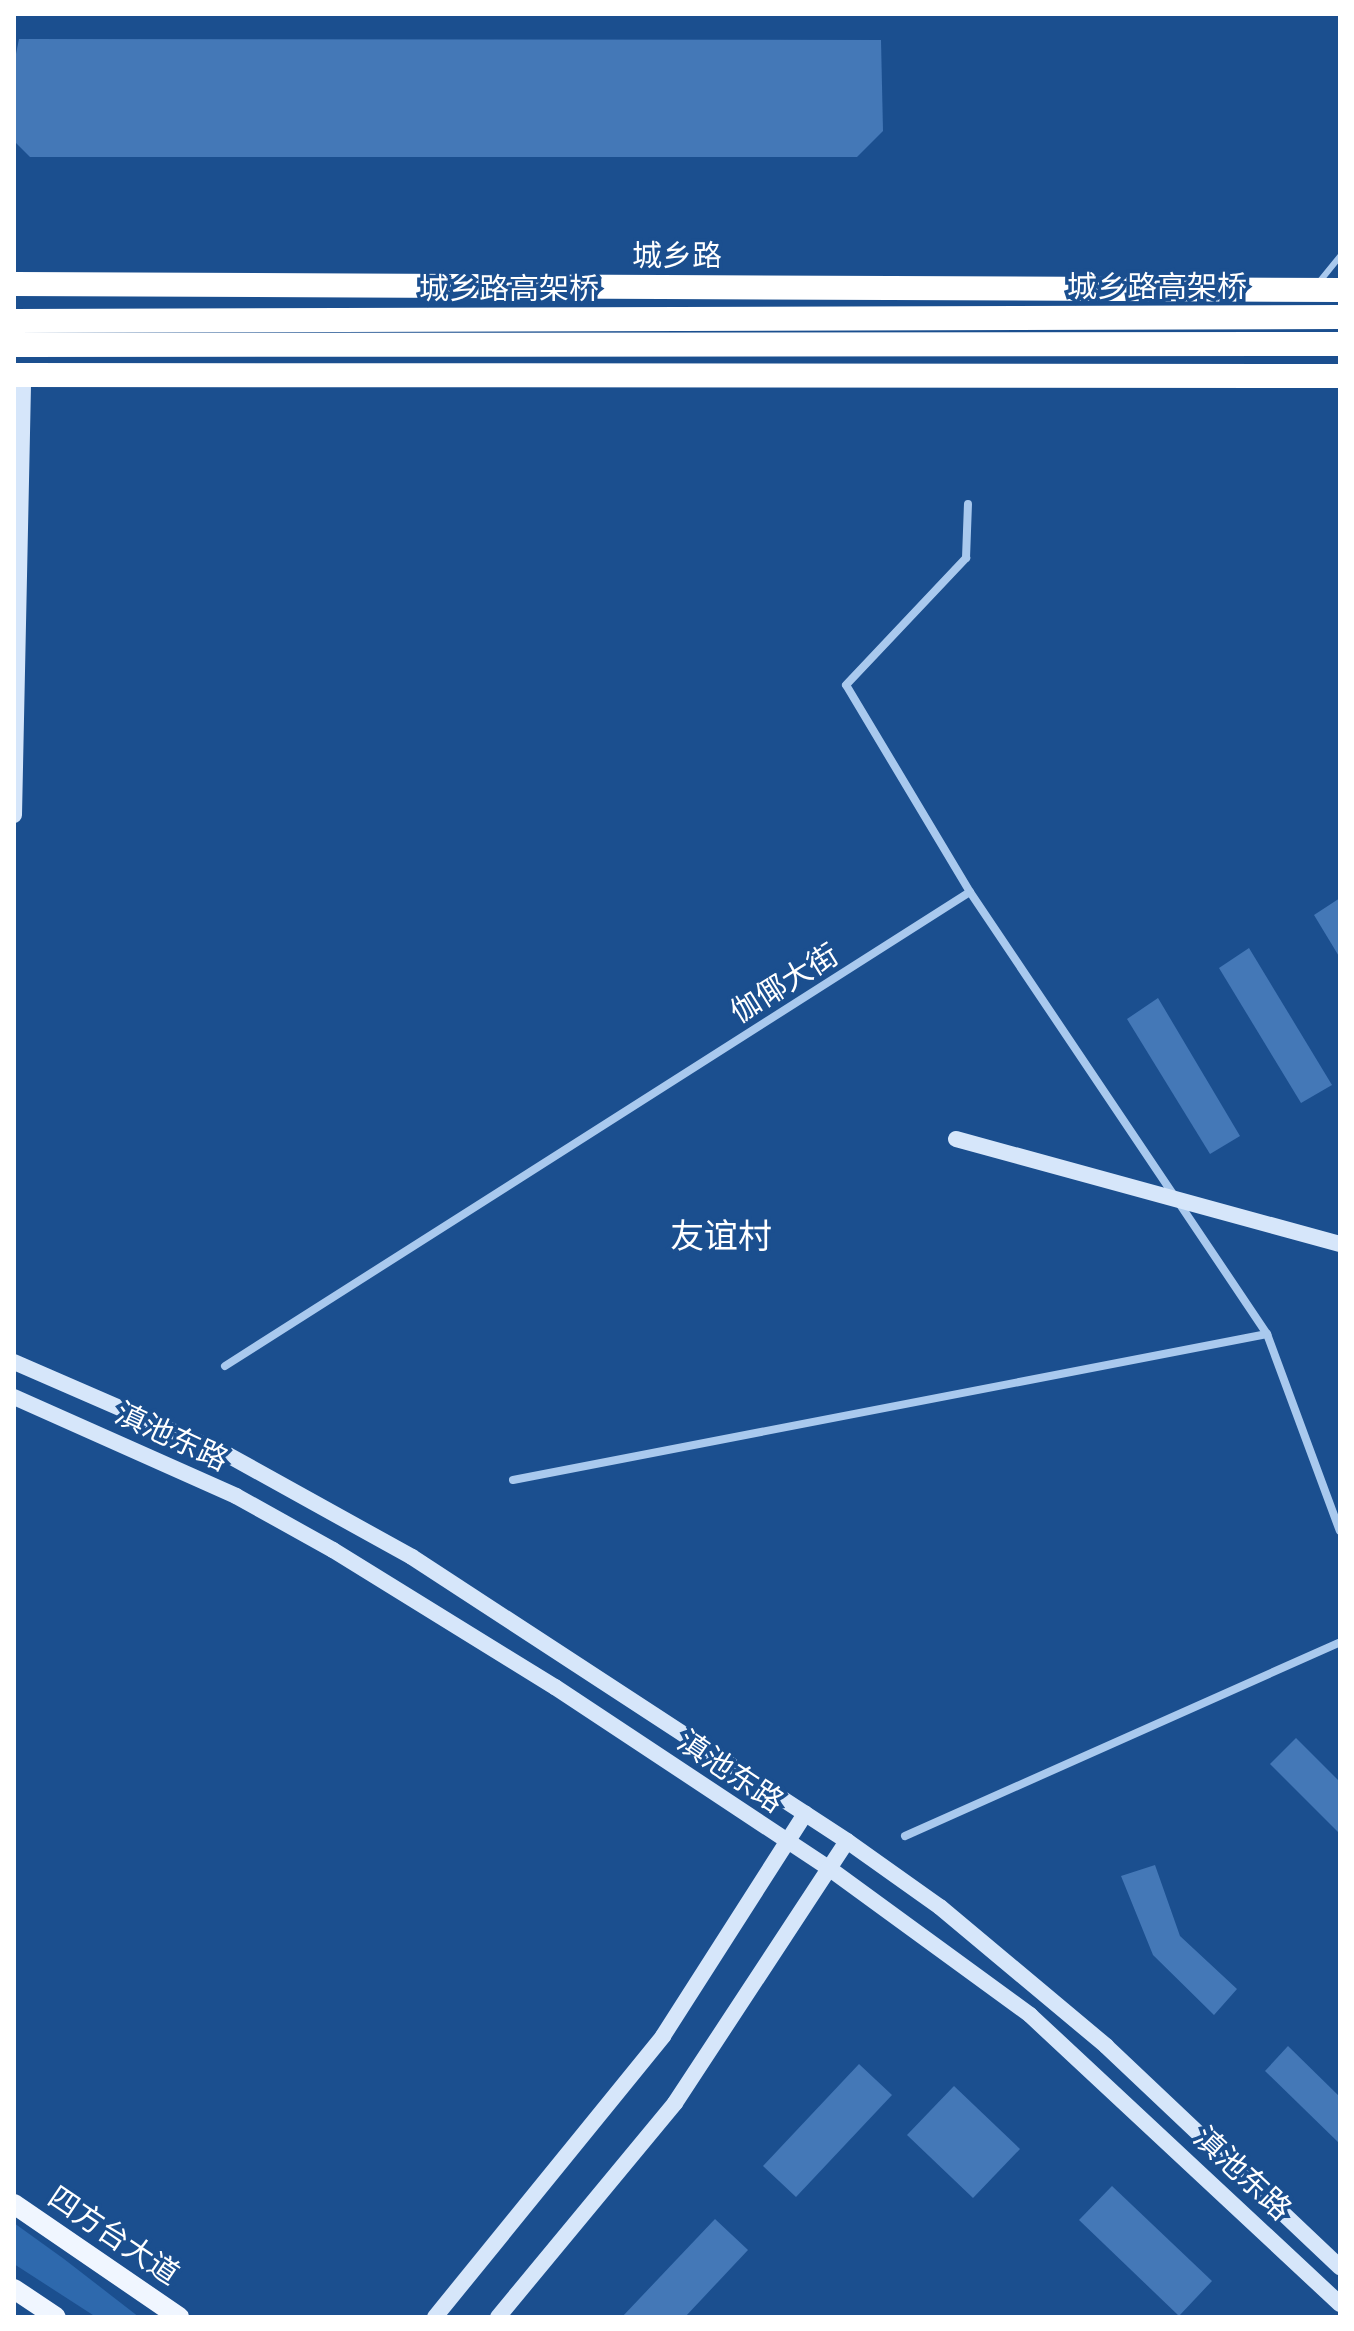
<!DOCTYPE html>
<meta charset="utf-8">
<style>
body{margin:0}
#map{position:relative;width:1354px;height:2331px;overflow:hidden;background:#1b4f8f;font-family:"Titillium Web","Noto Sans SC",sans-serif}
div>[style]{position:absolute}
.green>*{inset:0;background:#2e69ad}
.building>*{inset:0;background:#4478b7}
.lane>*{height:6px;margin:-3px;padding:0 3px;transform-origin:3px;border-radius:3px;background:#a9c9ee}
.street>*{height:8px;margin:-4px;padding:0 4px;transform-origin:4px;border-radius:4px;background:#a9c9ee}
.secondary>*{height:16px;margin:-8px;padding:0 8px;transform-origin:8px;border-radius:8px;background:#d6e6fa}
.primary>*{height:20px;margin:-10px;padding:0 10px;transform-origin:10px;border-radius:10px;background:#f0f6ff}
.highway>*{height:24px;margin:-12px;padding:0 12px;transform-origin:12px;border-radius:12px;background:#fff}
span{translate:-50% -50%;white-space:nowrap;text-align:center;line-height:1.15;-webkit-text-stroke:7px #1b4f8f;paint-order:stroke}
.street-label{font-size:30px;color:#fff}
.quarter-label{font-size:34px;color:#fff}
.frame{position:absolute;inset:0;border:16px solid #fff;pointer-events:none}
</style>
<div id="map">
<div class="green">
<div style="clip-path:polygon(14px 2223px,64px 2259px,139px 2317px,96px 2317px,14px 2264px)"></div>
</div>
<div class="building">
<div style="clip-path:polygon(19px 39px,881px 40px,883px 131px,857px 157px,30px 157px,14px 141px,14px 64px)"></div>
<div style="clip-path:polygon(1340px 898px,1340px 958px,1314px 915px)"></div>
<div style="clip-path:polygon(1249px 948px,1332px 1085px,1301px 1103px,1219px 968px)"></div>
<div style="clip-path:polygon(1158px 998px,1240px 1136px,1210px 1154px,1127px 1019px)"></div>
<div style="clip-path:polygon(1296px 1738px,1340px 1782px,1340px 1834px,1270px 1764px)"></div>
<div style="clip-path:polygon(1155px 1865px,1180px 1936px,1237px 1989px,1214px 2015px,1153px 1955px,1121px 1876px)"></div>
<div style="clip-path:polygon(1288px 2046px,1340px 2097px,1340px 2144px,1265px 2071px)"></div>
<div style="clip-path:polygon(859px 2064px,892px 2095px,796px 2197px,763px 2166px)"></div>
<div style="clip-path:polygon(954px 2086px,1020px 2149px,973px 2198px,907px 2135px)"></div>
<div style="clip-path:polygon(1112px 2186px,1212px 2281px,1179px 2316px,1079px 2220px)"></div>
<div style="clip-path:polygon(715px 2219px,748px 2250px,685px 2317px,622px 2317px)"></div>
</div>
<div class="lane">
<div style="left:1320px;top:281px;width:32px;rotate:-51deg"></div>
</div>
<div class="street">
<div style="left:970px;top:892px;width:533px;rotate:56.1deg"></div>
<div style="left:1267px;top:1334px;width:210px;rotate:69.7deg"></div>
<div style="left:225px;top:1366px;width:883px;rotate:-32.47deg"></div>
<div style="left:970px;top:892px;width:241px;rotate:-120.9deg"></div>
<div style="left:846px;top:685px;width:175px;rotate:-46.6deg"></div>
<div style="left:966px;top:558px;width:54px;rotate:-87.9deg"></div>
<div style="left:513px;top:1480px;width:768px;rotate:-10.96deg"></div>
<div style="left:905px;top:1836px;width:476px;rotate:-24deg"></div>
</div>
<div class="secondary">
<div style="left:14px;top:815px;width:440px;rotate:-88.8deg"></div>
<div style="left:956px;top:1139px;width:398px;rotate:15.3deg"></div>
<div style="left:14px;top:1362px;width:233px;rotate:23.5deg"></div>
<div style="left:228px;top:1455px;width:210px;rotate:29deg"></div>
<div style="left:412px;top:1557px;width:520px;rotate:33.14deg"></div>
<div style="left:847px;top:1841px;width:114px;rotate:35.4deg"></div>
<div style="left:940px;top:1907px;width:217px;rotate:39.9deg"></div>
<div style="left:1106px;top:2046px;width:322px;rotate:43.4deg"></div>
<div style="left:14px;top:1397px;width:243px;rotate:24deg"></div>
<div style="left:236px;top:1496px;width:111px;rotate:29.1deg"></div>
<div style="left:333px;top:1550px;width:261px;rotate:31.7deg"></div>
<div style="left:555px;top:1687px;width:330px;rotate:33.5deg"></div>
<div style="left:830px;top:1869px;width:248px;rotate:36.1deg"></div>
<div style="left:1030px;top:2015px;width:424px;rotate:43deg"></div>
<div style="left:435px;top:2317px;width:362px;rotate:-50.9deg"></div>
<div style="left:663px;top:2036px;width:264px;rotate:-57.4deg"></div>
<div style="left:498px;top:2317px;width:278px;rotate:-50.4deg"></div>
<div style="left:675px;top:2103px;width:313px;rotate:-56.7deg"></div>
</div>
<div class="primary">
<div style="left:14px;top:2204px;width:200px;rotate:34.4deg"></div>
<div style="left:14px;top:2289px;width:50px;rotate:33.7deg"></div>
</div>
<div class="highway">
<div style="left:14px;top:284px;width:1326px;rotate:0.26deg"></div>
<div style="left:14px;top:321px;width:1326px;rotate:-0.17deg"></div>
<div style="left:14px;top:345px;width:1326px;rotate:-0.04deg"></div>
<div style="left:14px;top:375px;width:1326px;rotate:0.04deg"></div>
</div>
<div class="street-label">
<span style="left:677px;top:255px">城乡路</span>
<span style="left:1157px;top:286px">城乡路高架桥</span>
<span style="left:509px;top:288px">城乡路高架桥</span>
<span style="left:784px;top:983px;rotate:-32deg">伽倻大街</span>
<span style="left:172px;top:1436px;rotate:25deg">滇池东路</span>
<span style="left:731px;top:1771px;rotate:34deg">滇池东路</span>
<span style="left:1243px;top:2173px;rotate:43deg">滇池东路</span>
<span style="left:114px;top:2235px;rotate:34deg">四方台大道</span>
</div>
<div class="quarter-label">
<span style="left:721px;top:1236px">友谊村</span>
</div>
<div class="frame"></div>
</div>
